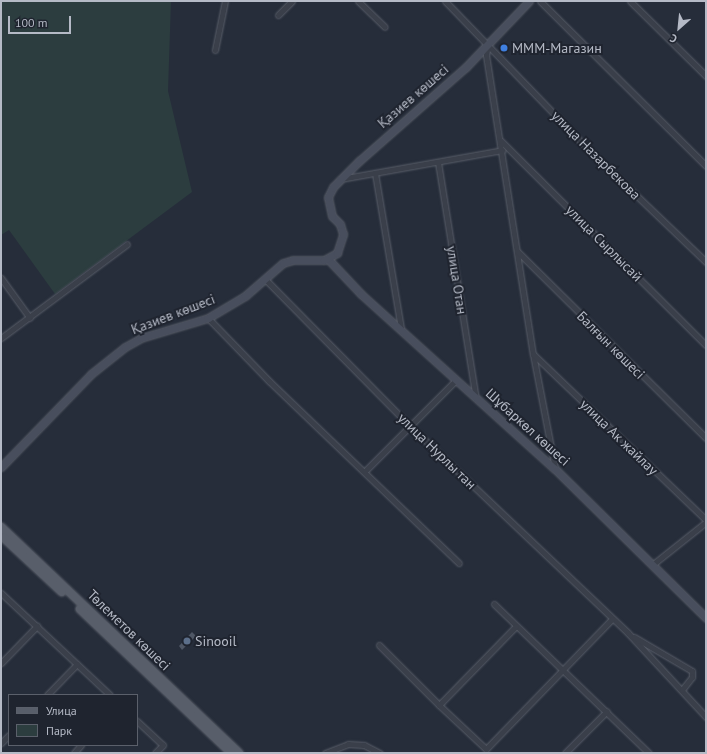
<!DOCTYPE html>
<meta charset="utf-8">
<style>
body{margin:0}
#map{position:relative;width:707px;height:754px;overflow:hidden;background:#262d3a;font-family:"PT Sans",sans-serif}
div>[style]{position:absolute}
.green>*{inset:0;background:#2c3d3f}
.building>*{inset:0;background:#4f5765}
.roads{filter:drop-shadow(0 0 1px #585d68) drop-shadow(0 0 1px #585d68)}
.street>*{height:5px;margin:-2.5px;padding:0 2.5px;transform-origin:2.5px;border-radius:2.5px;background:#3a3f4a}
.secondary>*{height:7px;margin:-3.5px;padding:0 3.5px;transform-origin:3.5px;border-radius:3.5px;background:#484e5d}
.primary>*{height:8px;margin:-4px;padding:0 4px;transform-origin:4px;border-radius:4px;background:#585e6a}
.dots>*{width:11px;height:11px;translate:-50% -50%;box-sizing:border-box;border:2px solid #1f242f;border-radius:50%}
span{translate:-50% -50%;white-space:nowrap;text-align:center;line-height:1.15;-webkit-text-stroke:4px #1f242f;paint-order:stroke}
.poi-label{font-size:14px;color:#b5bac6}
.left{translate:0 -50%;text-align:left}
.street-label{font-size:14px;color:#b5bac6}
.frame{position:absolute;inset:0;border:2px solid #b5bac6;pointer-events:none}
.legend{position:absolute;left:8px;top:694px;width:130px;height:52px;box-sizing:border-box;background:#1f242f;border:1px solid #5b606b;margin:0;padding:5px 7px;list-style:none;font-size:12px;color:#b5bac6}
.legend li{display:flex;align-items:center;gap:8px;height:20px}
.legend b{width:20px;border:1px solid #5b606b}
.north{position:absolute;left:659px;top:8px;width:40px;height:40px;-webkit-text-stroke:3px #1f242f;paint-order:stroke;rotate:207deg;font-size:11px;font-weight:700;line-height:16px;text-align:center;color:#b5bac6}
.north::after{content:'';display:block;margin:auto;width:14px;height:18px;background:#b5bac6;clip-path:polygon(50% 0,100% 100%,50% 72%,0 100%)}
.scale{position:absolute;left:8px;top:16px;width:63px;height:18px;box-sizing:border-box;border:2px solid #b5bac6;border-top:0;padding-left:5px;font-size:12px;line-height:14px;white-space:nowrap;color:#b5bac6;-webkit-text-stroke:3px #1f242f;paint-order:stroke}
</style>
<div id="map">
<div class="green">
<div style="clip-path:polygon(1px 1px,171px 1px,168px 91px,192px 192px,55px 294px,9px 230px,1px 235px)"></div>
</div>
<div class="building">
<div style="clip-path:polygon(192px 632px,196px 636px,182px 650px,179px 646px)"></div>
</div>
<div class="roads">
<div class="street">
<div style="left:358px;top:1px;width:37px;rotate:44deg"></div>
<div style="left:445px;top:1px;width:211px;rotate:46deg"></div>
<div style="left:592px;top:153px;width:158px;rotate:43.7deg"></div>
<div style="left:540px;top:1px;width:234px;rotate:44.8deg"></div>
<div style="left:630px;top:1px;width:107px;rotate:44.6deg"></div>
<div style="left:278px;top:15px;width:20px;rotate:-45deg"></div>
<div style="left:488px;top:45px;width:10px;rotate:101deg"></div>
<div style="left:486px;top:55px;width:303px;rotate:81.1deg"></div>
<div style="left:533px;top:354px;width:116px;rotate:79.1deg"></div>
<div style="left:215px;top:50px;width:50px;rotate:-78.5deg"></div>
<div style="left:501px;top:141px;width:289px;rotate:44.9deg"></div>
<div style="left:438px;top:162px;width:239px;rotate:80.9deg"></div>
<div style="left:375px;top:173px;width:158px;rotate:80.5deg"></div>
<div style="left:340px;top:179px;width:165px;rotate:-10.1deg"></div>
<div style="left:517px;top:251px;width:266px;rotate:44.7deg"></div>
<div style="left:1px;top:278px;width:49px;rotate:54.1deg"></div>
<div style="left:266px;top:280px;width:204px;rotate:45.4deg"></div>
<div style="left:409px;top:425px;width:302px;rotate:43.5deg"></div>
<div style="left:628px;top:633px;width:115px;rotate:47.1deg"></div>
<div style="left:208px;top:318px;width:88px;rotate:45.9deg"></div>
<div style="left:269px;top:381px;width:263px;rotate:43.8deg"></div>
<div style="left:1px;top:338px;width:157px;rotate:-36.7deg"></div>
<div style="left:533px;top:354px;width:240px;rotate:43.8deg"></div>
<div style="left:365px;top:471px;width:129px;rotate:-45deg"></div>
<div style="left:652px;top:565px;width:69px;rotate:-38.5deg"></div>
<div style="left:1px;top:593px;width:149px;rotate:43.1deg"></div>
<div style="left:494px;top:604px;width:215px;rotate:43.9deg"></div>
<div style="left:634px;top:637px;width:67px;rotate:30.4deg"></div>
<div style="left:692px;top:671px;width:6px;rotate:90deg"></div>
<div style="left:692px;top:677px;width:16px;rotate:128deg"></div>
<div style="left:379px;top:645px;width:85px;rotate:45deg"></div>
<div style="left:439px;top:705px;width:110px;rotate:-45.7deg"></div>
<div style="left:1px;top:663px;width:52px;rotate:-45.8deg"></div>
<div style="left:47px;top:695px;width:43px;rotate:-45.9deg"></div>
<div style="left:439px;top:705px;width:64px;rotate:43.1deg"></div>
<div style="left:486px;top:749px;width:181px;rotate:-45.9deg"></div>
<div style="left:137px;top:721px;width:35px;rotate:43deg"></div>
<div style="left:163px;top:745px;width:11px;rotate:135deg"></div>
<div style="left:1px;top:743px;width:11px;rotate:-45deg"></div>
<div style="left:74px;top:753px;width:11px;rotate:-49deg"></div>
<div style="left:325px;top:753px;width:25px;rotate:-21deg"></div>
<div style="left:348px;top:744px;width:16px;rotate:4deg"></div>
<div style="left:364px;top:745px;width:18px;rotate:27deg"></div>
<div style="left:565px;top:753px;width:59px;rotate:-45deg"></div>
</div>
<div class="secondary">
<div style="left:328px;top:259px;width:48px;rotate:46.7deg"></div>
<div style="left:361px;top:294px;width:261px;rotate:42.1deg"></div>
<div style="left:555px;top:469px;width:212px;rotate:44.6deg"></div>
<div style="left:1px;top:467px;width:129px;rotate:-45.9deg"></div>
<div style="left:91px;top:374px;width:43px;rotate:-38.5deg"></div>
<div style="left:125px;top:347px;width:18px;rotate:-29deg"></div>
<div style="left:141px;top:338px;width:70px;rotate:-16.6deg"></div>
<div style="left:208px;top:318px;width:43px;rotate:-30.7deg"></div>
<div style="left:245px;top:296px;width:50px;rotate:-41deg"></div>
<div style="left:283px;top:263px;width:10px;rotate:-17deg"></div>
<div style="left:293px;top:260px;width:31px"></div>
<div style="left:324px;top:260px;width:15px;rotate:-28deg"></div>
<div style="left:337px;top:253px;width:20px;rotate:-72deg"></div>
<div style="left:343px;top:234px;width:10px;rotate:-107deg"></div>
<div style="left:340px;top:224px;width:11px;rotate:-135deg"></div>
<div style="left:332px;top:216px;width:19px;rotate:-102deg"></div>
<div style="left:328px;top:197px;width:11px;rotate:-63deg"></div>
<div style="left:333px;top:187px;width:37px;rotate:-45deg"></div>
<div style="left:359px;top:161px;width:142px;rotate:-41.3deg"></div>
<div style="left:466px;top:67px;width:91px;rotate:-46.3deg"></div>
</div>
<div class="primary">
<div style="left:1px;top:527px;width:328px;rotate:43.5deg"></div>
<div style="left:4px;top:538px;width:79px;rotate:43deg"></div>
<div style="left:80px;top:609px;width:209px;rotate:43.6deg"></div>
</div>
</div>
<div class="dots">
<div style="left:504px;top:48px;background:#3f7fe0"></div>
<div style="left:187px;top:641px;background:#5c6f8a"></div>
</div>
<div class="poi-label">
<span class="left" style="left:512px;top:48px">МММ-Магазин</span>
<span class="left" style="left:195px;top:641px">Sinooil</span>
</div>
<div class="street-label">
<span style="left:413px;top:96px;rotate:-41deg">Қазиев көшесі</span>
<span style="left:596px;top:155px;rotate:45deg">улица Назарбекова</span>
<span style="left:604px;top:243px;rotate:45deg">улица Сырлысай</span>
<span style="left:457px;top:280px;rotate:81deg">улица Отан</span>
<span style="left:173px;top:314px;rotate:-21deg">Қазиев көшесі</span>
<span style="left:611px;top:345px;rotate:45deg">Балғын көшесі</span>
<span style="left:528px;top:427px;rotate:42deg">Шұбаркөл көшесі</span>
<span style="left:619px;top:437px;rotate:44deg">улица Ак жайлау</span>
<span style="left:437px;top:451px;rotate:44deg">улица Нурлы тан</span>
<span style="left:129px;top:630px;rotate:44deg">Төлеметов көшесі</span>
</div>
<div class="frame"></div>
<ul class="legend">
<li><b style="height:5px;background:#585e6a"></b>Улица</li>
<li><b style="height:11px;background:#2c3d3f"></b>Парк</li>
</ul>
<div class="north">С</div>
<div class="scale">100 m</div>
</div>
